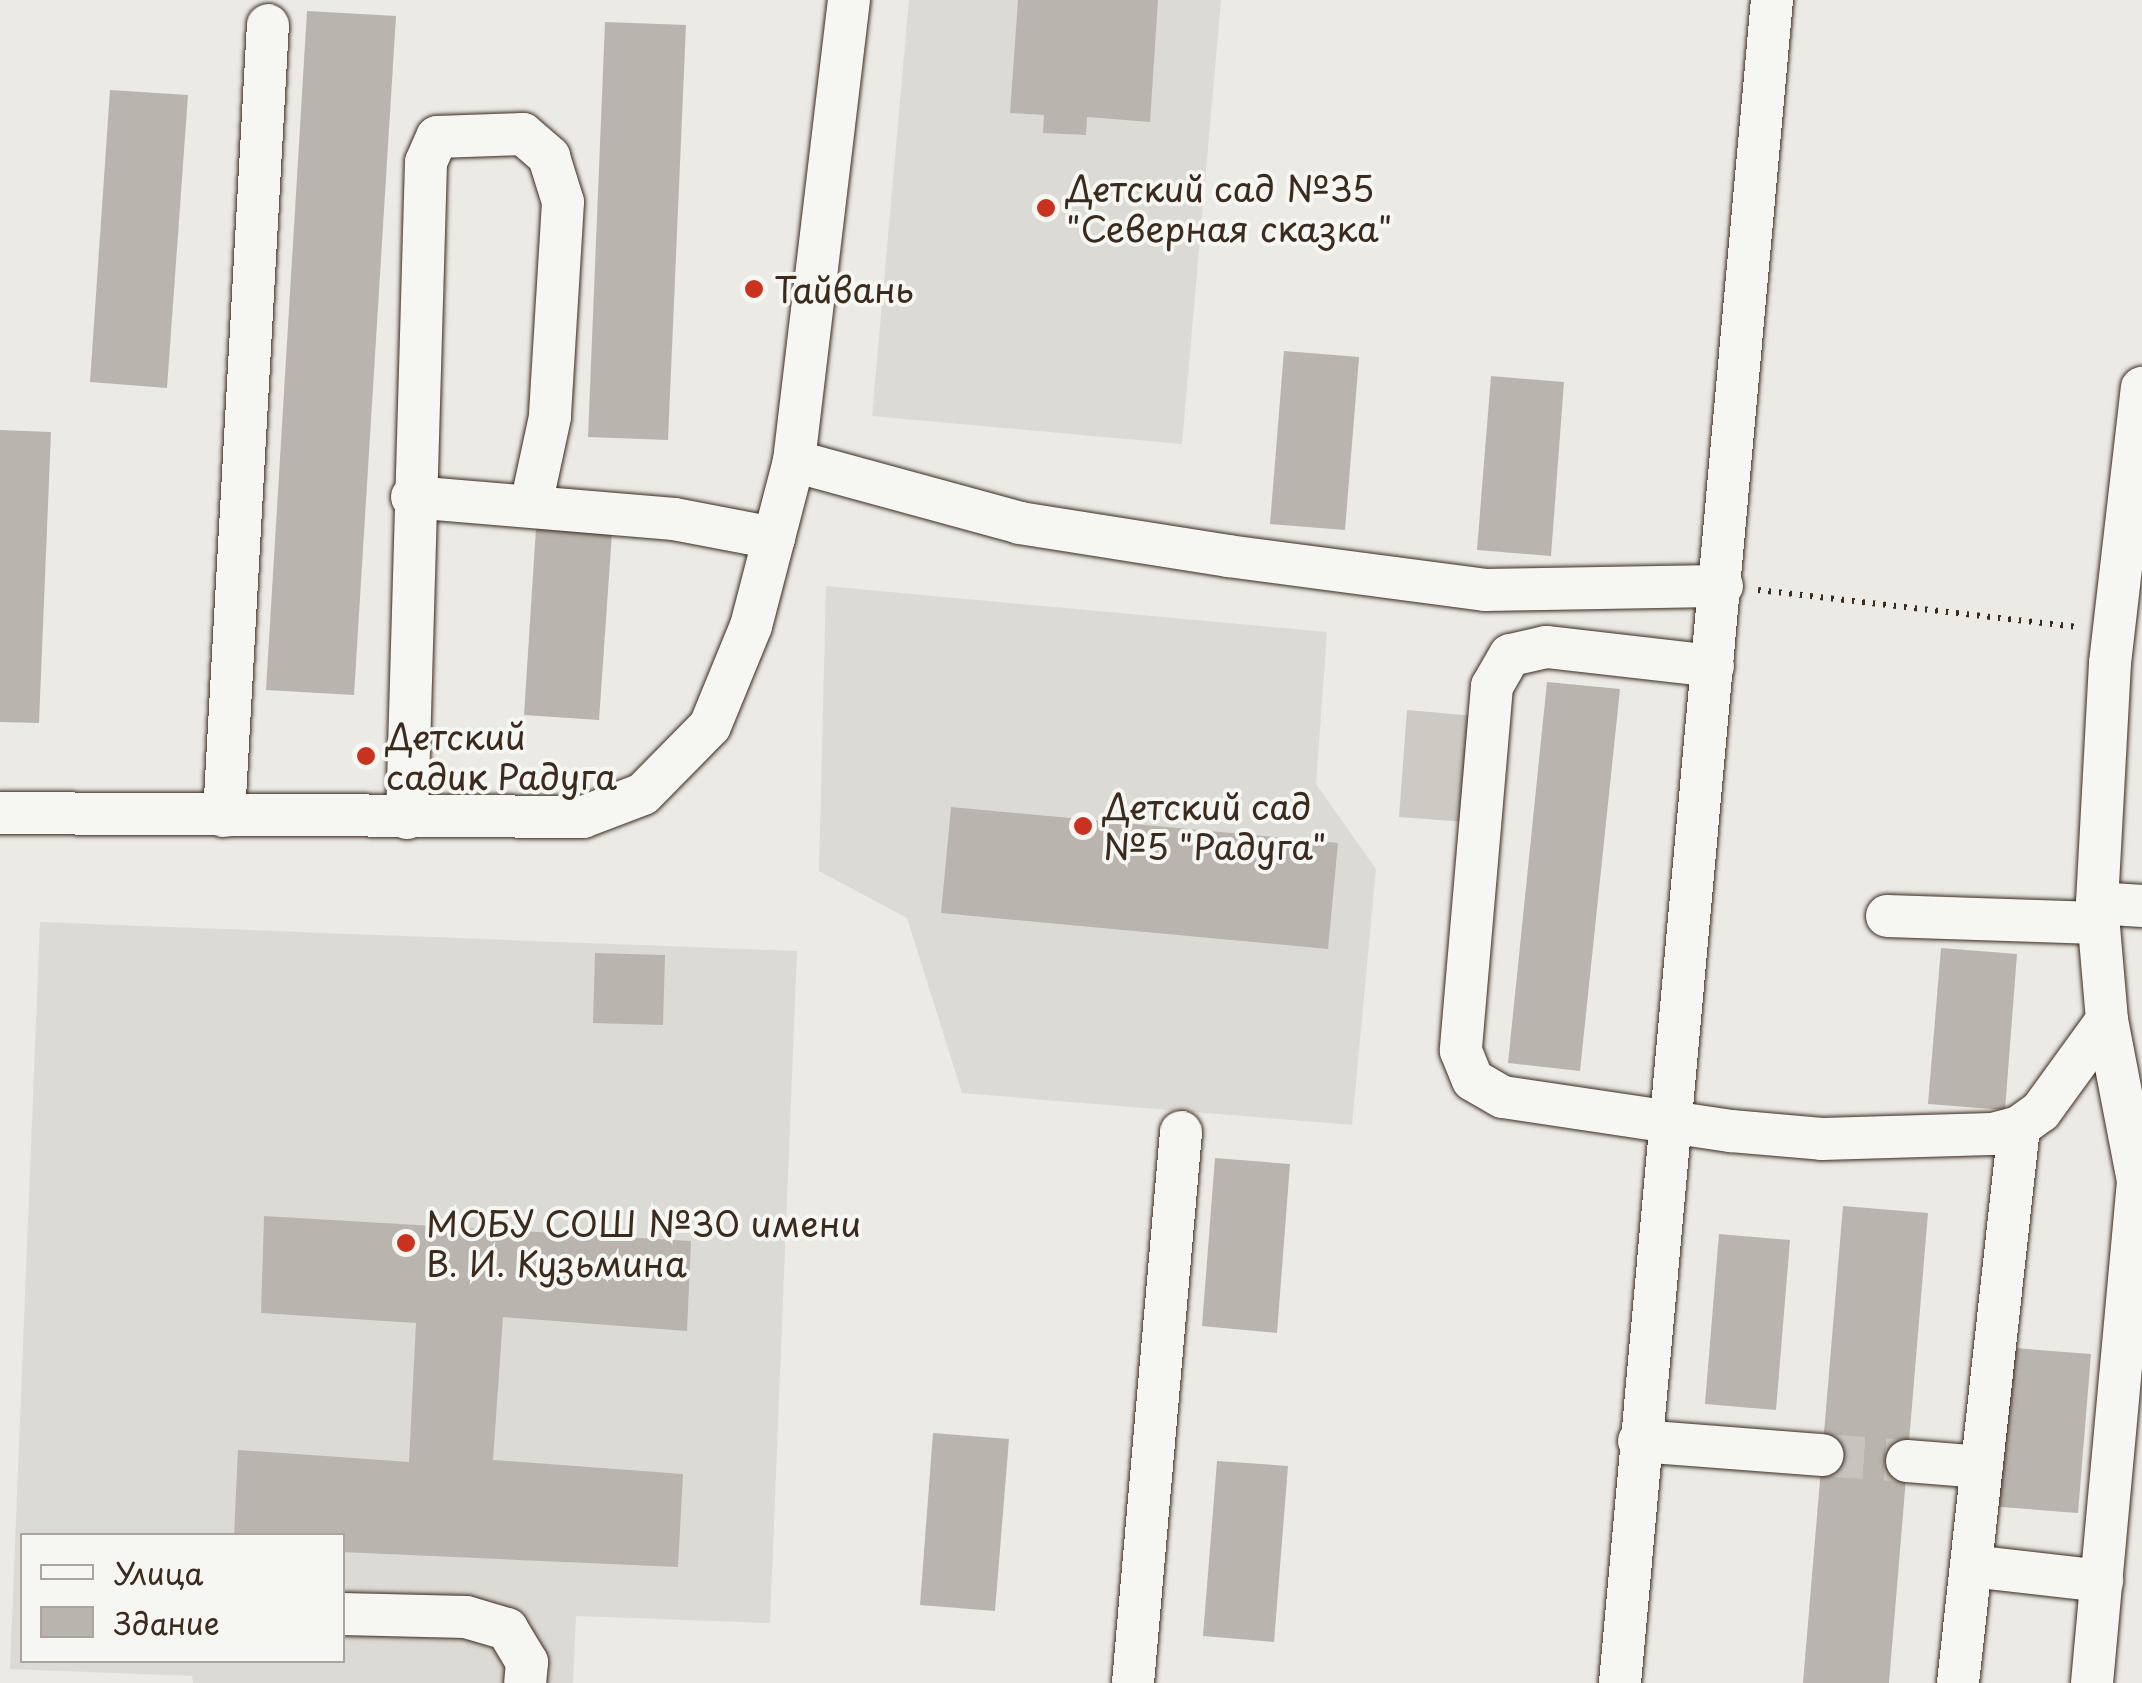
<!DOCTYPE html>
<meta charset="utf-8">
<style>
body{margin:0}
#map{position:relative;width:2142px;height:1683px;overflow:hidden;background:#ebeae5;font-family:"Playpen Sans",sans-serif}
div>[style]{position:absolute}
.built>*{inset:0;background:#dcdad4}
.green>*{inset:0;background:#cdcac4}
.building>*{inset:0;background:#bab4ae}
.minor-tunnel>*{height:42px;margin-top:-21px;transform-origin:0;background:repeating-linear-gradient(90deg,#c8c4bd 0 42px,transparent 0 63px)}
.path>*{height:6px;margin-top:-3px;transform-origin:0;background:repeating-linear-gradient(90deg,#3b2a1e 0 2.5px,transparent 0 10.5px)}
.roads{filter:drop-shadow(0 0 2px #3b2a1e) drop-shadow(0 0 2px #3b2a1e)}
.minor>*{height:42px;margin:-21px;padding:0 21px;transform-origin:21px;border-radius:21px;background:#f6f6f2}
.dots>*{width:28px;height:28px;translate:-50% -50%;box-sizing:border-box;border:5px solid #f6f6f2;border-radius:50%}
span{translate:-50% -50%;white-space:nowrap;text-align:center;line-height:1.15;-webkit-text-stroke:8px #f6f6f2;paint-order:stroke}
.poi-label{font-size:35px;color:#3b2a1e}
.left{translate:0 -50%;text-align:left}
.legend{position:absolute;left:20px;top:1533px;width:325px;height:130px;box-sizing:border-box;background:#f6f6f2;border:2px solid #aba49d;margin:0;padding:12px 18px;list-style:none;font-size:30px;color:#3b2a1e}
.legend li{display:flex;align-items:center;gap:20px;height:50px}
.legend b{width:50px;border:2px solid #aba49d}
</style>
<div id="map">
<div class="built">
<div style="clip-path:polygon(909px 0,1221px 0,1182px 444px,872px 416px)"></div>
<div style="clip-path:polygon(826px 586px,1327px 632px,1316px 784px,1376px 869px,1352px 1125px,962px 1093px,907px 918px,819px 871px)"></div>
<div style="clip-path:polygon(evenodd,40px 922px,797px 951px,770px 1623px,576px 1616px,573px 1683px,193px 1683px,192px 1676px,10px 1669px,40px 922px,22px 1536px,342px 1536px,342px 1660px,22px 1660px,22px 1536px)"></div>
</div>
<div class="green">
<div style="clip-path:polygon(1407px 710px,1474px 716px,1466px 822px,1399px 817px)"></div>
</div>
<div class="building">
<div style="clip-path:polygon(1018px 0,1158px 0,1150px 122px,1087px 117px,1086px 135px,1043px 133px,1044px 115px,1010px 113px)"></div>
<div style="clip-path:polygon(307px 11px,396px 16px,354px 695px,266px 690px)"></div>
<div style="clip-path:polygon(605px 22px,686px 25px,668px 440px,588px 437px)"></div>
<div style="clip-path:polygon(110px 90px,188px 95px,167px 388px,90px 382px)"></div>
<div style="clip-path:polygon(1284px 351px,1359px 357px,1345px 530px,1270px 524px)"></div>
<div style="clip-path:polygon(1491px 376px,1564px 382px,1551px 556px,1477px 550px)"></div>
<div style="clip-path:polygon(0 430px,51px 432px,39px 723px,0 722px)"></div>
<div style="clip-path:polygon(536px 528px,612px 533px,599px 720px,524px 715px)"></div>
<div style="clip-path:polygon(1547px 682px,1620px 689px,1580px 1071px,1508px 1063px)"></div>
<div style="clip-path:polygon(951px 807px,1338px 843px,1328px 949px,941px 913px)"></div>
<div style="clip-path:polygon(1941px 948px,2017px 954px,2005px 1110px,1928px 1104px)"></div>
<div style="clip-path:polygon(595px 953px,665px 955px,663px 1025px,593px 1023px)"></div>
<div style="clip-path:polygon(1215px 1158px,1290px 1164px,1277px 1333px,1202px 1326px)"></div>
<div style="clip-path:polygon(1843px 1206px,1928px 1213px,1889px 1683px,1803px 1683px)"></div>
<div style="clip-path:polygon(264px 1216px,691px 1241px,687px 1331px,503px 1317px,493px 1460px,683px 1474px,678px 1567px,342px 1552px,342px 1536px,234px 1536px,238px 1450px,409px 1462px,416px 1323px,261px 1313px)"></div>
<div style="clip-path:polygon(1719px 1234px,1790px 1240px,1776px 1410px,1705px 1404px)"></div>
<div style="clip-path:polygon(2001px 1347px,2091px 1354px,2078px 1513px,1989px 1506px)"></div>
<div style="clip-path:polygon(933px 1433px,1009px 1439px,995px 1611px,920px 1605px)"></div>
<div style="clip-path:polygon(1217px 1461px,1288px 1466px,1274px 1642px,1203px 1636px)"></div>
</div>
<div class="minor-tunnel">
<div style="left:1822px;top:1455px;width:85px;rotate:4deg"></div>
</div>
<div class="path">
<div style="left:1758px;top:590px;width:322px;rotate:6.6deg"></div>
</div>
<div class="roads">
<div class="minor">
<div style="left:794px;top:461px;width:234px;rotate:15.3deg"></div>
<div style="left:1020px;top:523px;width:211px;rotate:9deg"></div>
<div style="left:1228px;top:556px;width:259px;rotate:7.5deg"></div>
<div style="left:1485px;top:590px;width:237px;rotate:-1deg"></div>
<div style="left:412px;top:497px;width:263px;rotate:4.8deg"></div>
<div style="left:674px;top:519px;width:102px;rotate:10.8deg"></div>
<div style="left:1713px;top:666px;width:168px;rotate:-173.5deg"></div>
<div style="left:1546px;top:647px;width:37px;rotate:167deg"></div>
<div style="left:1510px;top:655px;width:36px;rotate:120deg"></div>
<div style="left:1492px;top:686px;width:366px;rotate:94.9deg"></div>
<div style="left:1461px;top:1051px;width:31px;rotate:68deg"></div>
<div style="left:1473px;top:1080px;width:34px;rotate:30deg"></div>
<div style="left:1503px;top:1097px;width:231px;rotate:8.5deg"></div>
<div style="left:1731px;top:1131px;width:91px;rotate:5deg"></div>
<div style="left:1822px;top:1139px;width:171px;rotate:-1.7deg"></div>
<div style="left:1993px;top:1134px;width:27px;rotate:-15deg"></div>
<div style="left:2019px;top:1127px;width:27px;rotate:-36deg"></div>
<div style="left:2041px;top:1111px;width:112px;rotate:-54deg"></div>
<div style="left:0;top:813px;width:583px;rotate:0.39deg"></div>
<div style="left:583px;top:817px;width:64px;rotate:-21deg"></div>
<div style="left:643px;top:794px;width:95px;rotate:-45.4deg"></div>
<div style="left:710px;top:726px;width:108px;rotate:-67.7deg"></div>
<div style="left:751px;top:626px;width:171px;rotate:-75.4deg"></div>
<div style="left:794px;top:461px;width:464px;rotate:-83.2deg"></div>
<div style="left:224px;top:816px;width:792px;rotate:-86.82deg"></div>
<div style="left:407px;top:818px;width:656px;rotate:-88.34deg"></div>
<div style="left:426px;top:162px;width:27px;rotate:-66deg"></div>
<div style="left:437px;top:137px;width:86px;rotate:-2deg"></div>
<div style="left:523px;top:134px;width:35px;rotate:41deg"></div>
<div style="left:549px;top:157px;width:47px;rotate:72.7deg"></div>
<div style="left:563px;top:202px;width:215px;rotate:93.5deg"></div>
<div style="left:550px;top:417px;width:90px;rotate:102.2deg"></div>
<div style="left:2097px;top:903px;width:45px;rotate:3.8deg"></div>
<div style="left:1887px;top:916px;width:210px;rotate:1.9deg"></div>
<div style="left:1639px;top:1441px;width:184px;rotate:4.4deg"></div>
<div style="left:1907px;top:1461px;width:75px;rotate:4.6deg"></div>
<div style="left:1971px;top:1566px;width:132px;rotate:6.5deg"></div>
<div style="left:342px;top:1614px;width:124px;rotate:1.4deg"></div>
<div style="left:466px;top:1617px;width:43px;rotate:16.3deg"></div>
<div style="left:507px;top:1629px;width:39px;rotate:59deg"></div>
<div style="left:527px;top:1662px;width:21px;rotate:95deg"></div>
<div style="left:1133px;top:1683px;width:553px;rotate:-85.02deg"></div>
<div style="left:1620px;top:1683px;width:1690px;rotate:-84.84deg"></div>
<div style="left:1958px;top:1683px;width:559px;rotate:-83.74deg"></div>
<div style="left:2092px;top:1683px;width:504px;rotate:-84.76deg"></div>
<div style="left:2138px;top:1181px;width:164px;rotate:-100.9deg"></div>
<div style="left:2107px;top:1020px;width:117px;rotate:-94.9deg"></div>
<div style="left:2097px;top:903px;width:240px;rotate:-86.9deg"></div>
<div style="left:2110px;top:663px;width:277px;rotate:-83.4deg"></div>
</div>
</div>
<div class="dots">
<div style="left:1046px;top:208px;background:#c8321e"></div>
<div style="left:754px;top:289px;background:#c8321e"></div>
<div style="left:366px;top:756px;background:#c8321e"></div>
<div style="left:1083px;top:826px;background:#c8321e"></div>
<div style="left:406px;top:1243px;background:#c8321e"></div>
</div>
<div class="poi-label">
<span class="left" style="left:1066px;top:208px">Детский сад №35<br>"Северная сказка"</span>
<span class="left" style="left:774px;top:289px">Тайвань</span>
<span class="left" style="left:386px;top:756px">Детский<br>садик Радуга</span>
<span class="left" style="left:1103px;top:826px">Детский сад<br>№5 "Радуга"</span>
<span class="left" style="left:426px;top:1243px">МОБУ СОШ №30 имени<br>В. И. Кузьмина</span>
</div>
<ul class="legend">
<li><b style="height:12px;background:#f6f6f2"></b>Улица</li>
<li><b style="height:28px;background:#bab4ae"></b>Здание</li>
</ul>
</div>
